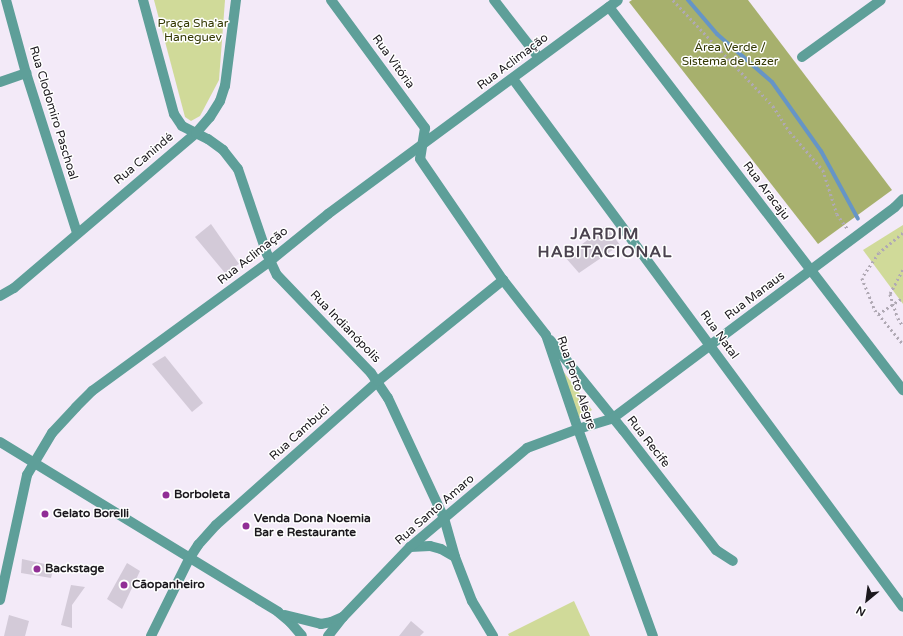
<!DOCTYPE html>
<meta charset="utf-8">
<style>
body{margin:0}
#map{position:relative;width:903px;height:636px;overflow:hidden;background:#f3eaf8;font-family:"Varela Round",sans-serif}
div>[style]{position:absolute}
.green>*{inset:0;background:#d0da99}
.forest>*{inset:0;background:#a7b06d}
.stream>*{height:4px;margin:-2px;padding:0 2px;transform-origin:2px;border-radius:2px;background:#6695c6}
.building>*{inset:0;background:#d3cad8}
.path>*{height:2.5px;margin-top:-1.25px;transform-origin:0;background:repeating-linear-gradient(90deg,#b0a9b4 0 2px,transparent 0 5px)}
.street>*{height:10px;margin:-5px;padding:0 5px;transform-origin:5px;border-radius:5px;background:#5e9f99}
.dots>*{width:11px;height:11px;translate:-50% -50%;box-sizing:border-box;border:2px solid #fff;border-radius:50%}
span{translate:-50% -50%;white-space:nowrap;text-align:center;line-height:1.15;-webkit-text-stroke:3px #fff;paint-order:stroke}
.park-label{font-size:12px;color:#343903}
.street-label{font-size:12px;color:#1b181d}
.poi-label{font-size:12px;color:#1b181d;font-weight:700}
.left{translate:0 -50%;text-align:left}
.district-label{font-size:16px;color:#4a424e;font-weight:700;letter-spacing:1px}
.north{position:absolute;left:847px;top:580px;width:40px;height:40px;-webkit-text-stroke:3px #fff;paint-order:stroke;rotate:209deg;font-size:11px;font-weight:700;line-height:16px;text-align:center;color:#1b181d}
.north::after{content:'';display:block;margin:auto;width:14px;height:18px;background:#1b181d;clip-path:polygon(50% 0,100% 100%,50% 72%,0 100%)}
</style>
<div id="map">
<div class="green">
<div style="clip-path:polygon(154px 0,225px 0,219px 80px,200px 116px,191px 121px,185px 117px)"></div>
<div style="clip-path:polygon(903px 225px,903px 304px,863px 250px)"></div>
<div style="clip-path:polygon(563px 371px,592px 410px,576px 419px)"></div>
<div style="clip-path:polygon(574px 601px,590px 636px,509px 636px,508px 634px)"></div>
</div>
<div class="forest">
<div style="clip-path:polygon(632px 0,748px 0,892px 190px,818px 244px,629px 2px)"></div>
</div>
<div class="stream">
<div style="left:688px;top:0;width:45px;rotate:49.5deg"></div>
<div style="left:717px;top:34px;width:73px;rotate:41.1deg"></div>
<div style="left:772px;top:82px;width:85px;rotate:54.6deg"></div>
<div style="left:821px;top:151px;width:77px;rotate:61.4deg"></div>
</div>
<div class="building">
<div style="clip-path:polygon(211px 224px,239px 264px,225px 273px,195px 237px)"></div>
<div style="clip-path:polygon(606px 226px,620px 245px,579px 273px,565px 257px)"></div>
<div style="clip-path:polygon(165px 356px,203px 403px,192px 412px,152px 364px)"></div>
<div style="clip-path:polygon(22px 559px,54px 566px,51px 578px,21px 573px)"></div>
<div style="clip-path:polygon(127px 563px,140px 571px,122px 609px,107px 599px)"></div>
<div style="clip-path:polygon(71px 585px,85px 587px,72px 605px,72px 628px,61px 625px)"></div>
<div style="clip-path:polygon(9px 615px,29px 621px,25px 636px,4px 636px)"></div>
<div style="clip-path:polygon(411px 621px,424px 632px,420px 636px,399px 636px)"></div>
</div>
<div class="path">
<div style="left:673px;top:0;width:146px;rotate:46.7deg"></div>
<div style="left:773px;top:106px;width:31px;rotate:57deg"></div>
<div style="left:790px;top:132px;width:50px;rotate:49deg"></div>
<div style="left:823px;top:170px;width:46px;rotate:72.3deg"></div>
<div style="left:837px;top:214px;width:19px;rotate:54deg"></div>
<div style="left:903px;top:233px;width:31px;rotate:140deg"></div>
<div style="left:879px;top:253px;width:30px;rotate:124deg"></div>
<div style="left:862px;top:278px;width:35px;rotate:68deg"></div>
<div style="left:875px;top:310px;width:44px;rotate:50.5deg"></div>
<div style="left:903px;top:270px;width:27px;rotate:118deg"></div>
<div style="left:890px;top:294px;width:25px;rotate:72deg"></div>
<div style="left:898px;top:318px;width:9px;rotate:58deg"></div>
<div style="left:878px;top:314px;width:30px;rotate:-33deg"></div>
</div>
<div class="street">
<div style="left:6px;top:0;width:76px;rotate:74.7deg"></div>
<div style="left:26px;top:73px;width:168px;rotate:72.3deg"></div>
<div style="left:143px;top:0;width:118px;rotate:74.8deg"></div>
<div style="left:174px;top:114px;width:14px;rotate:56deg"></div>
<div style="left:182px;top:126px;width:29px;rotate:27deg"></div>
<div style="left:208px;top:139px;width:19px;rotate:36deg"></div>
<div style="left:223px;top:150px;width:24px;rotate:52deg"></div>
<div style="left:238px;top:169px;width:90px;rotate:71.2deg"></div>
<div style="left:267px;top:254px;width:23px;rotate:65deg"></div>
<div style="left:277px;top:275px;width:136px;rotate:46.2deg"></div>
<div style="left:371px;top:373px;width:30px;rotate:56deg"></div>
<div style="left:388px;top:398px;width:132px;rotate:65deg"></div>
<div style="left:444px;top:518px;width:41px;rotate:74.2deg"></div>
<div style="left:455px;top:557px;width:47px;rotate:68.9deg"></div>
<div style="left:472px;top:601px;width:41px;rotate:59deg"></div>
<div style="left:331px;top:0;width:159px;rotate:53.7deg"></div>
<div style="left:425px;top:128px;width:31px;rotate:99deg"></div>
<div style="left:420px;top:159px;width:147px;rotate:55.6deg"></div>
<div style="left:503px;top:280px;width:70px;rotate:52deg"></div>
<div style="left:546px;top:335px;width:99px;rotate:71.2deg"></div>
<div style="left:578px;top:429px;width:220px;rotate:70.1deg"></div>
<div style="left:494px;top:0;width:73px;rotate:52.2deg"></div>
<div style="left:609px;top:7px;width:483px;rotate:52.5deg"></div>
<div style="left:802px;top:57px;width:97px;rotate:-35.8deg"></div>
<div style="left:513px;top:79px;width:656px;rotate:53.55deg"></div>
<div style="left:0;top:82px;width:28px;rotate:-19deg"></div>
<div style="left:0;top:296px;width:16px;rotate:-30deg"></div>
<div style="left:14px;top:288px;width:239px;rotate:-40.4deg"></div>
<div style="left:196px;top:133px;width:21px;rotate:-49deg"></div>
<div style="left:210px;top:117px;width:19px;rotate:-58deg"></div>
<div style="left:220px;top:101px;width:16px;rotate:-72deg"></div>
<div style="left:225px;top:86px;width:87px;rotate:-82.7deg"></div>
<div style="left:550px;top:340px;width:116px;rotate:51deg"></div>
<div style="left:623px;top:430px;width:152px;rotate:52.2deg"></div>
<div style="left:716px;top:550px;width:20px;rotate:33deg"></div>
<div style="left:0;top:442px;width:326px;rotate:31.4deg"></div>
<div style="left:278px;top:612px;width:16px;rotate:40deg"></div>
<div style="left:290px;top:622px;width:18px;rotate:49deg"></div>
<div style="left:410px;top:547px;width:20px;rotate:-3deg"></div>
<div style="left:430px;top:546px;width:11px;rotate:15deg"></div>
<div style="left:441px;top:549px;width:16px;rotate:30deg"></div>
<div style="left:0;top:600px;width:128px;rotate:-77.8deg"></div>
<div style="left:27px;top:475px;width:49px;rotate:-59.2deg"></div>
<div style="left:52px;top:433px;width:35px;rotate:-47deg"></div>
<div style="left:76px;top:407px;width:23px;rotate:-45deg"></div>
<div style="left:92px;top:391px;width:220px;rotate:-36.1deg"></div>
<div style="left:270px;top:261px;width:75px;rotate:-39deg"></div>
<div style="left:328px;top:214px;width:360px;rotate:-36.4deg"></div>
<div style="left:285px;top:615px;width:37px;rotate:14deg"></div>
<div style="left:321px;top:624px;width:10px;rotate:-11deg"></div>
<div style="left:331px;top:622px;width:13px;rotate:-23deg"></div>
<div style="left:151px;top:636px;width:86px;rotate:-63.7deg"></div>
<div style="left:189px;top:559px;width:17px;rotate:-57deg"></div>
<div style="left:198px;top:545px;width:27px;rotate:-48deg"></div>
<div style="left:216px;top:525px;width:217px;rotate:-41.6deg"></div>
<div style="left:378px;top:381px;width:161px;rotate:-38.9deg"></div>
<div style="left:328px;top:636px;width:24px;rotate:-52deg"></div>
<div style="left:343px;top:617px;width:97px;rotate:-46.3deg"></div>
<div style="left:410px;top:547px;width:153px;rotate:-40.2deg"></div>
<div style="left:527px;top:448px;width:54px;rotate:-20.4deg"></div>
<div style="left:578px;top:429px;width:37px;rotate:-17deg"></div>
<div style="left:613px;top:418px;width:352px;rotate:-36.8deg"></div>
<div style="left:895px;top:207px;width:11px;rotate:-45deg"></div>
</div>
<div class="dots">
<div style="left:166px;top:495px;background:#912f96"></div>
<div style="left:45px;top:514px;background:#912f96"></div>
<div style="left:246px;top:526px;background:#912f96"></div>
<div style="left:37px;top:569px;background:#912f96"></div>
<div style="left:124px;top:585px;background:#912f96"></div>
</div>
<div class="park-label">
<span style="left:193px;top:31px">Praça Sha'ar<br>Haneguev</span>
<span style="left:730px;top:55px">Área Verde /<br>Sistema de Lazer</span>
</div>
<div class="street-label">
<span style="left:393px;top:62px;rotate:54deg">Rua Vitória</span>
<span style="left:513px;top:62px;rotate:-37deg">Rua Aclimação</span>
<span style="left:53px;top:113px;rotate:73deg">Rua Clodomiro Paschoal</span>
<span style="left:144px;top:159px;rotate:-40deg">Rua Canindé</span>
<span style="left:766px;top:191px;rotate:53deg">Rua Aracaju</span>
<span style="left:253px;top:256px;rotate:-38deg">Rua Aclimação</span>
<span style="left:755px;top:296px;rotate:-37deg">Rua Manaus</span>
<span style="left:345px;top:327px;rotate:46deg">Rua Indianópolis</span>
<span style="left:719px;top:335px;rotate:54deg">Rua Natal</span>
<span style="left:576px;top:383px;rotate:71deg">Rua Porto Alegre</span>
<span style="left:300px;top:433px;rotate:-42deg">Rua Cambuci</span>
<span style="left:648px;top:442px;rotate:52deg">Rua Recife</span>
<span style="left:435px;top:510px;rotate:-41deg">Rua Santo Amaro</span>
</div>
<div class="poi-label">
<span class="left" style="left:174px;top:495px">Borboleta</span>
<span class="left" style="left:53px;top:514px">Gelato Borelli</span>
<span class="left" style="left:254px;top:526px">Venda Dona Noemia<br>Bar e Restaurante</span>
<span class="left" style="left:45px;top:569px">Backstage</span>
<span class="left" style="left:132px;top:585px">Cãopanheiro</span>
</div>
<div class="district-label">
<span style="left:605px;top:243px">JARDIM<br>HABITACIONAL</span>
</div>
<div class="north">N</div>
</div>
